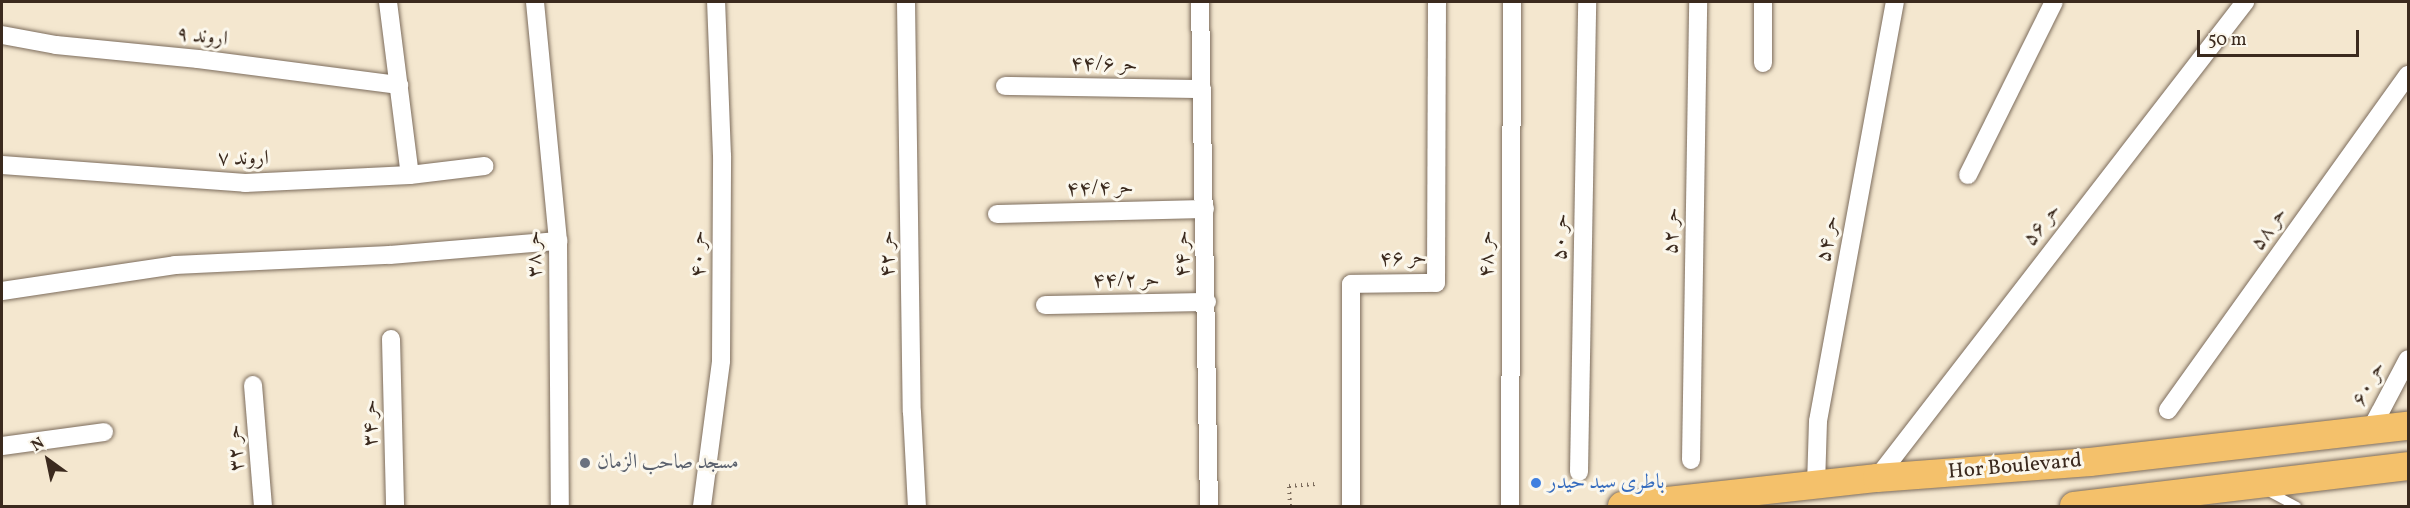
<!DOCTYPE html>
<meta charset="utf-8">
<style>
body{margin:0}
#map{position:relative;width:2410px;height:508px;overflow:hidden;background:#f4e7cf;font-family:Vollkorn,Amiri,serif}
div>[style]{position:absolute}
.path>*{height:4px;margin-top:-2px;transform-origin:0;background:repeating-linear-gradient(90deg,#7c6c5c 0 1.5px,transparent 0 6px)}
.roads{filter:drop-shadow(0 0 2px #7c6c5c) drop-shadow(0 0 2px #7c6c5c)}
.service>*{height:9px;margin:-4.5px;padding:0 4.5px;transform-origin:4.5px;border-radius:4.5px;background:#fff}
.minor>*{height:18px;margin:-9px;padding:0 9px;transform-origin:9px;border-radius:9px;background:#fff}
.primary>*{height:28px;margin:-14px;padding:0 14px;transform-origin:14px;border-radius:14px;background:#f4c16b}
.dots>*{width:16px;height:16px;translate:-50% -50%;box-sizing:border-box;border:3px solid #fbf7ec;border-radius:50%}
span{translate:-50% -50%;white-space:nowrap;text-align:center;line-height:1.15;-webkit-text-stroke:6px #fbf7ec;paint-order:stroke}
.street-label{font-size:21px;color:#3b2a1e}
.worship-label{font-size:21px;color:#5b616d}
.left{translate:0 -50%;text-align:left}
.shop-label{font-size:21px;color:#366cbe}
.frame{position:absolute;inset:0;border:3px solid #3b2a1e;pointer-events:none}
.north{position:absolute;left:18px;top:430px;width:60px;height:60px;-webkit-text-stroke:4px #fbf7ec;paint-order:stroke;rotate:327deg;font-size:16px;font-weight:700;line-height:24px;text-align:center;color:#3b2a1e}
.north::after{content:'';display:block;margin:auto;width:21px;height:27px;background:#3b2a1e;clip-path:polygon(50% 0,100% 100%,50% 72%,0 100%)}
.scale{position:absolute;left:2197px;top:30px;width:162px;height:27px;box-sizing:border-box;border:3px solid #3b2a1e;border-top:0;padding-left:8px;font-size:18px;line-height:21px;white-space:nowrap;color:#3b2a1e;-webkit-text-stroke:4px #fbf7ec;paint-order:stroke}
</style>
<div id="map">
<div class="path">
<div style="left:1290px;top:506px;width:20px;rotate:-93deg"></div>
<div style="left:1289px;top:486px;width:27px;rotate:-4deg"></div>
</div>
<div class="roads">
<div class="service">
<div style="left:2266px;top:490px;width:34px;rotate:28deg"></div>
</div>
<div class="minor">
<div style="left:388px;top:2px;width:174px;rotate:82.8deg"></div>
<div style="left:535px;top:2px;width:240px;rotate:84.5deg"></div>
<div style="left:558px;top:241px;width:265px;rotate:89.6deg"></div>
<div style="left:906px;top:2px;width:410px;rotate:89.2deg"></div>
<div style="left:912px;top:412px;width:94px;rotate:87deg"></div>
<div style="left:1200px;top:2px;width:504px;rotate:88.98deg"></div>
<div style="left:2px;top:35px;width:55px;rotate:10.5deg"></div>
<div style="left:56px;top:45px;width:143px;rotate:5.6deg"></div>
<div style="left:198px;top:59px;width:203px;rotate:7.4deg"></div>
<div style="left:1763px;top:63px;width:61px;rotate:-90deg"></div>
<div style="left:1005px;top:86px;width:197px;rotate:0.9deg"></div>
<div style="left:2px;top:165px;width:244px;rotate:4.2deg"></div>
<div style="left:245px;top:183px;width:165px;rotate:-2.8deg"></div>
<div style="left:410px;top:175px;width:75px;rotate:-6.9deg"></div>
<div style="left:1968px;top:175px;width:193px;rotate:-63.6deg"></div>
<div style="left:997px;top:214px;width:208px;rotate:-1.4deg"></div>
<div style="left:2px;top:291px;width:175px;rotate:-8.5deg"></div>
<div style="left:175px;top:265px;width:215px;rotate:-2.7deg"></div>
<div style="left:390px;top:255px;width:169px;rotate:-4.8deg"></div>
<div style="left:1045px;top:305px;width:162px;rotate:-1.1deg"></div>
<div style="left:391px;top:339px;width:167px;rotate:88.6deg"></div>
<div style="left:253px;top:385px;width:121px;rotate:85.3deg"></div>
<div style="left:2168px;top:410px;width:412px;rotate:-54.4deg"></div>
<div style="left:2370px;top:431px;width:81px;rotate:-62.2deg"></div>
<div style="left:2px;top:446px;width:103px;rotate:-7.8deg"></div>
<div style="left:1691px;top:460px;width:458px;rotate:-89.1deg"></div>
<div style="left:1579px;top:472px;width:470px;rotate:-89deg"></div>
<div style="left:1877px;top:478px;width:602px;rotate:-52.29deg"></div>
<div style="left:1816px;top:485px;width:64px;rotate:-88.2deg"></div>
<div style="left:1818px;top:421px;width:426px;rotate:-79.6deg"></div>
<div style="left:702px;top:506px;width:146px;rotate:-82.5deg"></div>
<div style="left:721px;top:361px;width:205px;rotate:-89.7deg"></div>
<div style="left:722px;top:156px;width:154px;rotate:-92.2deg"></div>
<div style="left:1351px;top:506px;width:222px;rotate:-90deg"></div>
<div style="left:1351px;top:284px;width:85px;rotate:-0.7deg"></div>
<div style="left:1436px;top:283px;width:281px;rotate:-89.8deg"></div>
<div style="left:1510px;top:506px;width:504px;rotate:-89.77deg"></div>
</div>
<div class="primary">
<div style="left:1622px;top:506px;width:257px;rotate:-6.3deg"></div>
<div style="left:1877px;top:478px;width:214px;rotate:-4.3deg"></div>
<div style="left:2090px;top:462px;width:320px;rotate:-6.5deg"></div>
<div style="left:2074px;top:506px;width:336px;rotate:-6.8deg"></div>
</div>
</div>
<div class="dots">
<div style="left:585px;top:463px;background:#6b7280"></div>
<div style="left:1536px;top:483px;background:#3f7fe0"></div>
</div>
<div class="street-label">
<span style="left:202px;top:37px;rotate:7deg">اروند ۹</span>
<span style="left:1104px;top:65px;rotate:1deg">حر ۴۴/۶</span>
<span style="left:243px;top:159px">اروند ۷</span>
<span style="left:1100px;top:189px;rotate:-2deg">حر ۴۴/۴</span>
<span style="left:2042px;top:225px;rotate:-52deg">حر ۵۶</span>
<span style="left:2269px;top:229px;rotate:-55deg">حر ۵۸</span>
<span style="left:1672px;top:231px;rotate:-89deg">حر ۵۲</span>
<span style="left:1561px;top:237px;rotate:-89deg">حر ۵۰</span>
<span style="left:1828px;top:239px;rotate:-80deg">حر ۵۴</span>
<span style="left:535px;top:254px;rotate:-92deg">حر ۳۸</span>
<span style="left:699px;top:254px;rotate:-90deg">حر ۴۰</span>
<span style="left:888px;top:254px;rotate:-91deg">حر ۴۲</span>
<span style="left:1183px;top:254px;rotate:-91deg">حر ۴۴</span>
<span style="left:1487px;top:254px;rotate:-90deg">حر ۴۸</span>
<span style="left:1403px;top:259px;rotate:-3deg">حر ۴۶</span>
<span style="left:1126px;top:281px;rotate:-1deg">حر ۴۴/۲</span>
<span style="left:2369px;top:384px;rotate:-62deg">حر ۶۰</span>
<span style="left:371px;top:423px;rotate:-91deg">حر ۳۴</span>
<span style="left:236px;top:448px;rotate:-95deg">حر ۳۲</span>
<span style="left:2015px;top:467px;rotate:-5deg">Hor Boulevard</span>
</div>
<div class="worship-label">
<span class="left" style="left:597px;top:463px">مسجد صاحب الزمان</span>
</div>
<div class="shop-label">
<span class="left" style="left:1548px;top:483px">باطری سید حیدر</span>
</div>
<div class="frame"></div>
<div class="north">N</div>
<div class="scale">50 m</div>
</div>
